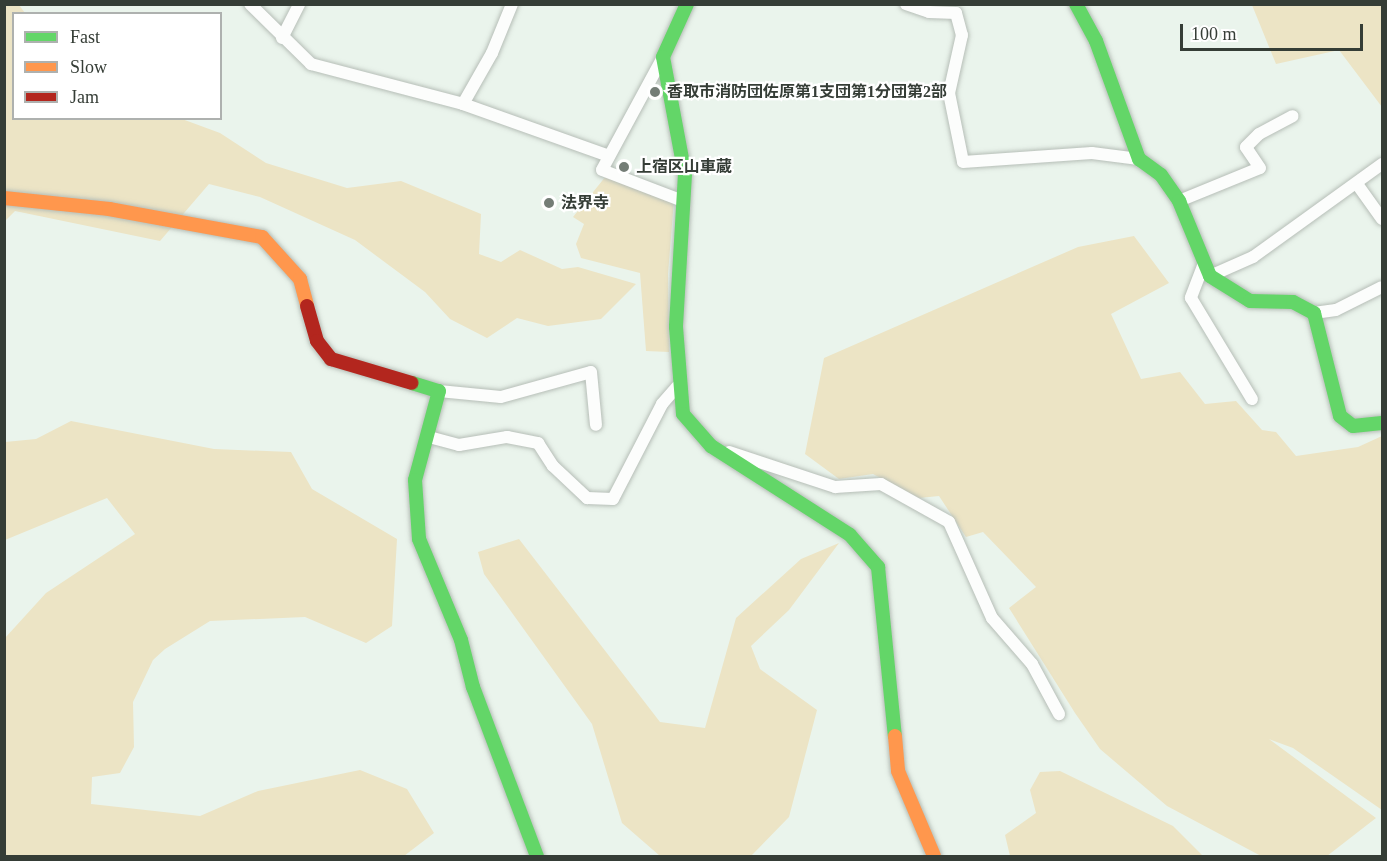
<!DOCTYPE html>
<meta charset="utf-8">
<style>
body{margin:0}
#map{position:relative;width:1387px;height:861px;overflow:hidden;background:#eaf4ec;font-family:"Times New Roman","Noto Sans JP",serif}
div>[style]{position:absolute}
.green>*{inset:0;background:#ece4c5}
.roads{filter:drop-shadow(0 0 2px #b6beb7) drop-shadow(0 0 2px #b6beb7)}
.street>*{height:12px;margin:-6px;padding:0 6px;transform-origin:6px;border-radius:6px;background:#fcfdfc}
.fast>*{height:14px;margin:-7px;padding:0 7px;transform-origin:7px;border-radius:7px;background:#63d668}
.slow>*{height:14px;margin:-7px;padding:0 7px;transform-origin:7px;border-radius:7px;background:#ff974d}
.jam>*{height:14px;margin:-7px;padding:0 7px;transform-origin:7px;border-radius:7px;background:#b3261e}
.dots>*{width:16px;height:16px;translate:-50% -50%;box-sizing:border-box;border:3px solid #fff;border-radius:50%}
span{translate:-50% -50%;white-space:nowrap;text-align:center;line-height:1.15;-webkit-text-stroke:4.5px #fff;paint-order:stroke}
.poi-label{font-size:16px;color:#353d36;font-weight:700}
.left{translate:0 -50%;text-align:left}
.frame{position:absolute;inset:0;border:6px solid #353d36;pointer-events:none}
.legend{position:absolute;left:12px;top:12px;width:210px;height:108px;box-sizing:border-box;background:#fff;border:2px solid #aeb1af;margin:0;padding:8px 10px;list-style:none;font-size:18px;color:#353d36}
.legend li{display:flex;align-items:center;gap:12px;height:30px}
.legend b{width:30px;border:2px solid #aeb1af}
.scale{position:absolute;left:1180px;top:24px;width:183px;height:27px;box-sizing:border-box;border:3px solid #353d36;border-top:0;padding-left:8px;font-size:18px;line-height:21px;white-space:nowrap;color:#353d36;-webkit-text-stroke:4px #fff;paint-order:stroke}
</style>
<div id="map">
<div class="green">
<div style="clip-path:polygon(5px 5px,19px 5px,25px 13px,14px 14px,14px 118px,182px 119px,220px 133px,266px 163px,347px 188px,401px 181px,481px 214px,479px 254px,501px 262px,520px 250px,562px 269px,578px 267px,636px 284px,601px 319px,548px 326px,517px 318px,487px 338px,450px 319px,425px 292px,355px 240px,260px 197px,209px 184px,160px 241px,15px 211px,5px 221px)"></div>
<div style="clip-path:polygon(1252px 5px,1382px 5px,1382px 107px,1339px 50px,1276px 64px)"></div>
<div style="clip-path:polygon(606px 176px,674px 200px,668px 274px,669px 352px,646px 351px,640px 273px,581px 258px,576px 244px,584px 224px,573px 217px)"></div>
<div style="clip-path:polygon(1134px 236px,1169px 283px,1111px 314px,1141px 379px,1180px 372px,1205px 404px,1236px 401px,1262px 430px,1276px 432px,1296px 456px,1358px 447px,1382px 436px,1382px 810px,1293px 748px,1269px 739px,1376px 818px,1327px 856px,1261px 856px,1167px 806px,1100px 749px,1075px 713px,1009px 608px,1036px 587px,983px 532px,966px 537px,939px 496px,919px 498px,873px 474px,839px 479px,805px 454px,824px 358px,1078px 247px)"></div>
<div style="clip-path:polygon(71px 421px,214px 449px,291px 452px,312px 489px,397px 539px,392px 626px,366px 643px,305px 617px,210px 621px,165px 649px,153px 660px,133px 702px,134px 747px,120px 773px,92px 777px,91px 804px,200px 816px,258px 791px,360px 770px,407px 789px,434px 833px,404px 856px,5px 856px,5px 638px,46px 593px,135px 534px,107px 498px,5px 540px,5px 442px,36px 439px)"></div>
<div style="clip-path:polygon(519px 539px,660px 722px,705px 728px,736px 618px,801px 559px,839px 543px,789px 610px,751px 646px,760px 669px,817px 710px,789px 817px,751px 856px,660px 856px,622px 823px,592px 724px,484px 574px,478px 552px)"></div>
<div style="clip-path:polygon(1060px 771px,1173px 826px,1203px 856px,1010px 856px,1005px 835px,1036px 813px,1030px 790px,1040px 772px)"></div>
</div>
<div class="roads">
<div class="street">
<div style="left:250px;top:4px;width:86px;rotate:44.5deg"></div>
<div style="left:311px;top:64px;width:157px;rotate:14.7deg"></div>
<div style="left:463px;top:104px;width:155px;rotate:19.6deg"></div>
<div style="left:906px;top:4px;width:24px;rotate:19deg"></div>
<div style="left:929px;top:12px;width:27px;rotate:2deg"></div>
<div style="left:956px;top:13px;width:23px;rotate:75deg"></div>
<div style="left:962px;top:35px;width:59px;rotate:102.6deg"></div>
<div style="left:949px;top:93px;width:70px;rotate:78.5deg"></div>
<div style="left:963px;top:162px;width:129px;rotate:-4deg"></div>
<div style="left:1092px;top:153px;width:47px;rotate:7.3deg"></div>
<div style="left:282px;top:38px;width:38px;rotate:-63deg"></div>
<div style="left:663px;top:57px;width:128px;rotate:118.4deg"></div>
<div style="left:602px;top:170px;width:87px;rotate:20.9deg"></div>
<div style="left:463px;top:104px;width:59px;rotate:-60.4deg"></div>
<div style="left:492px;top:53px;width:53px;rotate:-67.8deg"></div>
<div style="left:1357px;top:184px;width:43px;rotate:54.5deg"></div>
<div style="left:1179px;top:201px;width:87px;rotate:-22.2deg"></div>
<div style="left:1260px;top:168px;width:25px;rotate:-124deg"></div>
<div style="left:1246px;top:147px;width:18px;rotate:-45deg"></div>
<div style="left:1259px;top:134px;width:38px;rotate:-28deg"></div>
<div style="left:1203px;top:266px;width:34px;rotate:111deg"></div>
<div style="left:1191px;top:298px;width:118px;rotate:58.9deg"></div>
<div style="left:1210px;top:276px;width:47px;rotate:-23.8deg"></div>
<div style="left:1253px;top:257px;width:159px;rotate:-35.8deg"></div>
<div style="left:1314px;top:313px;width:22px;rotate:-8deg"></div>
<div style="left:1336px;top:310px;width:51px;rotate:-26.6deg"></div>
<div style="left:439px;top:391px;width:62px;rotate:5.5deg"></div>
<div style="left:501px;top:397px;width:93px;rotate:-15.5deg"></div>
<div style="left:591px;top:372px;width:53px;rotate:84.6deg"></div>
<div style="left:429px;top:437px;width:31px;rotate:15deg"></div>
<div style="left:459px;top:445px;width:49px;rotate:-9.5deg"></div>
<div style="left:507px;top:437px;width:32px;rotate:11deg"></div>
<div style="left:538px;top:443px;width:27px;rotate:57deg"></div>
<div style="left:553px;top:466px;width:47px;rotate:43.3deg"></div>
<div style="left:587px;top:498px;width:26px;rotate:2deg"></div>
<div style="left:613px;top:499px;width:107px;rotate:-62.7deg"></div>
<div style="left:662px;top:404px;width:23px;rotate:-49deg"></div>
<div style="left:729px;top:452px;width:112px;rotate:18.3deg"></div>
<div style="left:835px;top:487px;width:46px;rotate:-3.7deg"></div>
<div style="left:881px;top:484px;width:78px;rotate:29.2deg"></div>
<div style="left:949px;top:522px;width:105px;rotate:65.9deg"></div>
<div style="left:992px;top:618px;width:61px;rotate:49deg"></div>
<div style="left:1032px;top:664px;width:57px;rotate:61.6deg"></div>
</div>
<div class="fast">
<div style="left:687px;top:4px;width:58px;rotate:114.4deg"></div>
<div style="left:663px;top:57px;width:119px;rotate:79.4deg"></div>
<div style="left:685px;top:174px;width:153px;rotate:93.4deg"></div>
<div style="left:676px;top:327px;width:87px;rotate:85.4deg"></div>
<div style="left:683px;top:414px;width:43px;rotate:48.8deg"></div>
<div style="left:711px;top:446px;width:165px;rotate:32.6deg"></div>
<div style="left:850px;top:535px;width:43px;rotate:48.8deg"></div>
<div style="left:878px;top:567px;width:170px;rotate:84.3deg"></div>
<div style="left:1076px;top:4px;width:42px;rotate:61.6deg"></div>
<div style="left:1096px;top:41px;width:126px;rotate:70deg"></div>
<div style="left:1139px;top:159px;width:27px;rotate:36deg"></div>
<div style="left:1161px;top:175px;width:32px;rotate:55deg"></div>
<div style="left:1179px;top:201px;width:81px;rotate:67.5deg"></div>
<div style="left:1210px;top:276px;width:47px;rotate:32deg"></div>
<div style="left:1250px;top:301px;width:43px;rotate:1.3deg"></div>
<div style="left:1293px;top:302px;width:24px;rotate:28deg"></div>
<div style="left:1314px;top:313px;width:106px;rotate:75.8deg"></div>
<div style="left:1340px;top:416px;width:16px;rotate:38deg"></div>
<div style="left:1353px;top:426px;width:29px;rotate:-6deg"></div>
<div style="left:412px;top:383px;width:28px;rotate:17deg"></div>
<div style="left:439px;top:391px;width:92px;rotate:105.1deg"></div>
<div style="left:415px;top:480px;width:59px;rotate:86.1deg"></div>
<div style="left:419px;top:539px;width:109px;rotate:67.4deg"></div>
<div style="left:461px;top:640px;width:49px;rotate:75.7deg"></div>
<div style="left:473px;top:687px;width:181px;rotate:69.3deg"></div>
</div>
<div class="slow">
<div style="left:4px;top:198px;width:106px;rotate:6deg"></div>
<div style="left:109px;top:209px;width:156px;rotate:10.4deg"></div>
<div style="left:262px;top:237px;width:57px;rotate:47.9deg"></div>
<div style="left:300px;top:279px;width:28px;rotate:75deg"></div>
<div style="left:895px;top:736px;width:35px;rotate:85deg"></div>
<div style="left:898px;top:771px;width:92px;rotate:67deg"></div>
</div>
<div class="jam">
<div style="left:307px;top:306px;width:36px;rotate:74deg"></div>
<div style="left:317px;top:341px;width:23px;rotate:52deg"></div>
<div style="left:331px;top:359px;width:84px;rotate:16.5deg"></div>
</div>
</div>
<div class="dots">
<div style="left:655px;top:92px;background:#747d76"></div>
<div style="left:624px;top:167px;background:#747d76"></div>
<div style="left:549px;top:203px;background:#747d76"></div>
</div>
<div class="poi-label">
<span class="left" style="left:667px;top:92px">香取市消防団佐原第1支団第1分団第2部</span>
<span class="left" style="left:636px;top:167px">上宿区山車蔵</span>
<span class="left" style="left:561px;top:203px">法界寺</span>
</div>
<div class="frame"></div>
<ul class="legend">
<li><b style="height:8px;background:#63d668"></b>Fast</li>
<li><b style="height:8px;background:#ff974d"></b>Slow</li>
<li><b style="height:8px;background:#b3261e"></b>Jam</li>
</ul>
<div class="scale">100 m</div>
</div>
